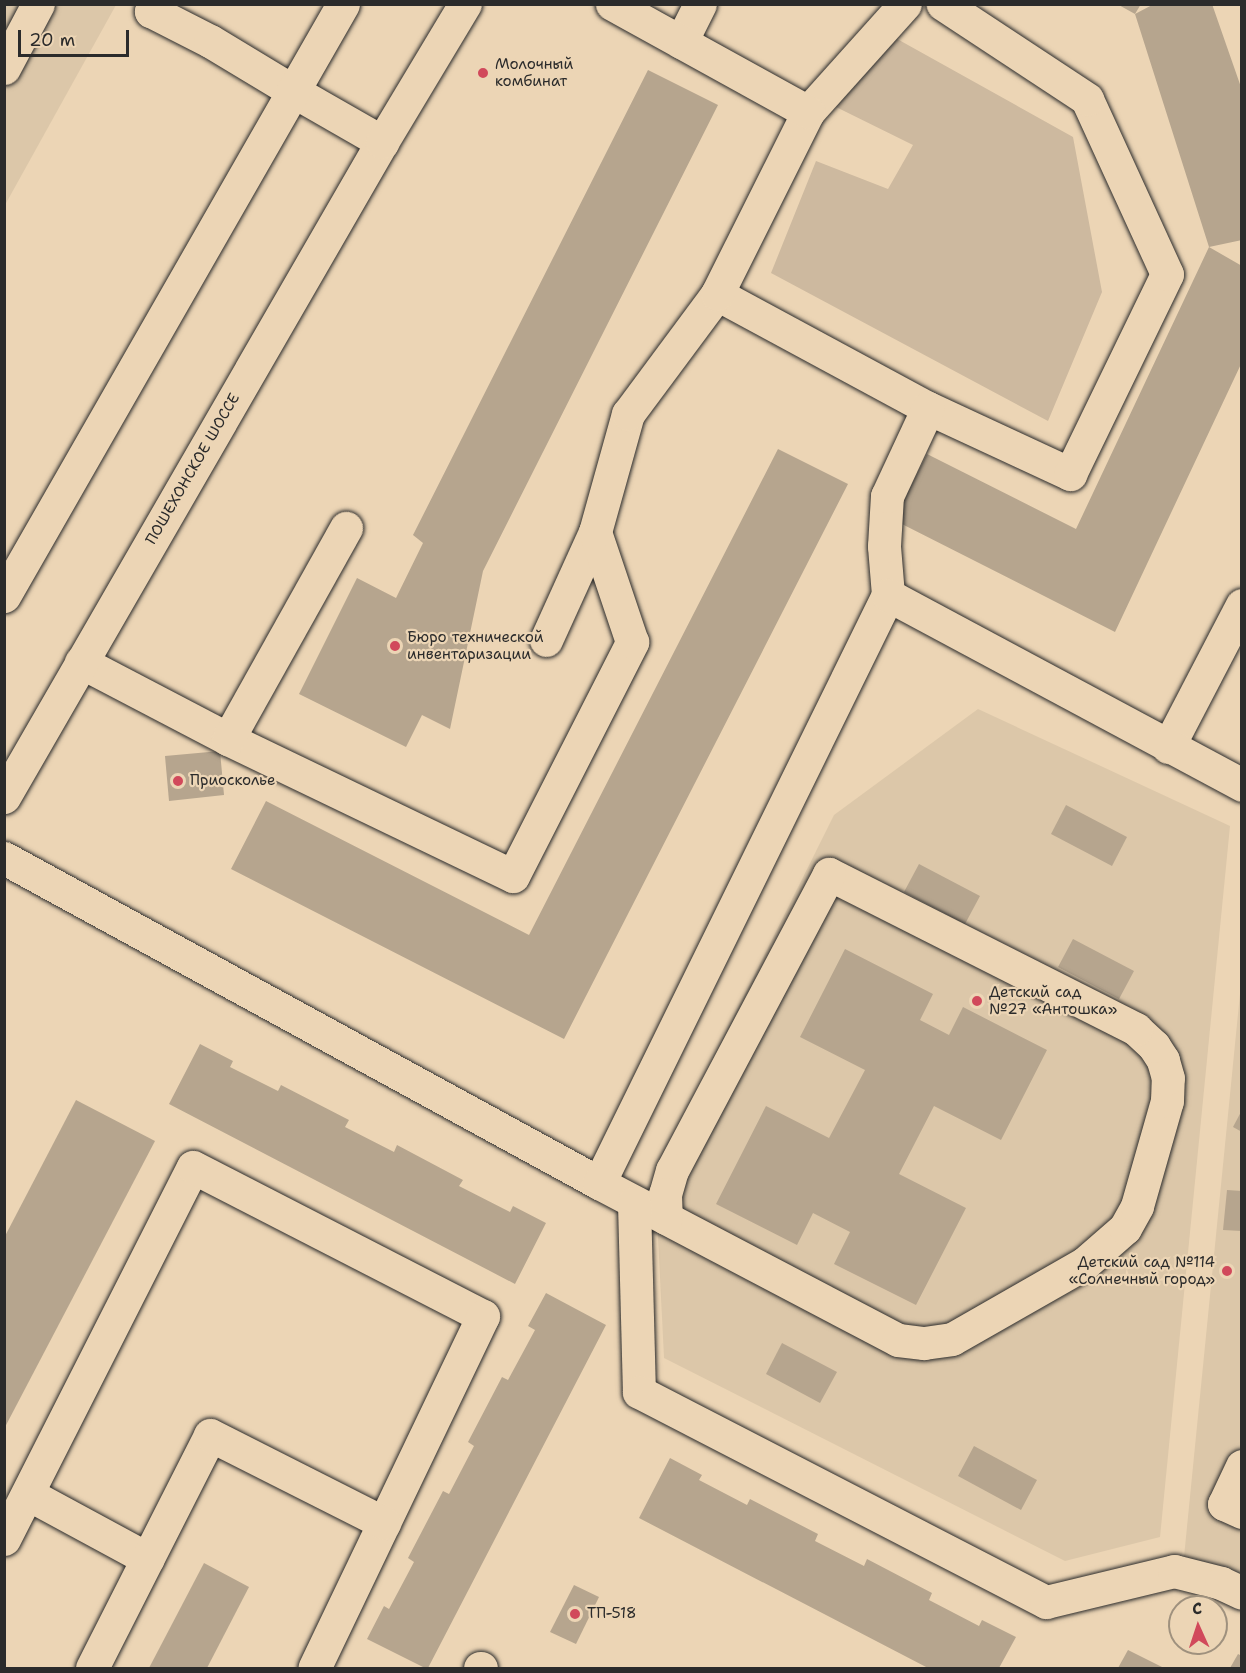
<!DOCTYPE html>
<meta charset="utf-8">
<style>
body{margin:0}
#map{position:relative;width:1246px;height:1673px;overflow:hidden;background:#ecd5b5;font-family:"Shantell Sans",sans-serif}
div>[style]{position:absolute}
.built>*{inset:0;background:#dcc7a9}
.green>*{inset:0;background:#cdb99f}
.building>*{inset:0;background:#b6a58e}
.roads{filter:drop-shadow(0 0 2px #2b2b2b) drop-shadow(0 0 2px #2b2b2b)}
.minor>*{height:33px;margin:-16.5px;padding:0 16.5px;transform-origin:16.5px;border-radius:16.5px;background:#ecd5b5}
.major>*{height:33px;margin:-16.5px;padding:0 16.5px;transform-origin:16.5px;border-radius:16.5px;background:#ecd5b5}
.dots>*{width:16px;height:16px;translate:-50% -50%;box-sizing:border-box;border:3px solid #ecd5b5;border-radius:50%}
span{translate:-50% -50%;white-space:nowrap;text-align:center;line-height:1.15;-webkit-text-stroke:4.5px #ecd5b5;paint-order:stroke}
.poi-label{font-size:15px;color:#2b2b2b}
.left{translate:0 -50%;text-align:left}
.right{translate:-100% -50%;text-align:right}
.street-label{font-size:15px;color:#2b2b2b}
.frame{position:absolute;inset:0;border:6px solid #2b2b2b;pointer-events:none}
.north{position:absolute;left:1168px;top:1595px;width:60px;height:60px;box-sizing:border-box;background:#ecd5b5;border:2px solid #9f917e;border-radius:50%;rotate:357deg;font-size:16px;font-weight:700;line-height:24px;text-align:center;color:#2b2b2b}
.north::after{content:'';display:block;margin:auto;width:21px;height:27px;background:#d1495b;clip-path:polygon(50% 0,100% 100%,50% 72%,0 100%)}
.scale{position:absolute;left:18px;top:30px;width:111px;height:27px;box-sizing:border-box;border:3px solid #2b2b2b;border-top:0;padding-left:8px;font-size:18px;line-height:21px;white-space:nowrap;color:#2b2b2b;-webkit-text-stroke:4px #ecd5b5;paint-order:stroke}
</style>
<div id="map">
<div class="built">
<div style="clip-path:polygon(5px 5px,116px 5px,5px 205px)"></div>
<div style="clip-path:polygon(978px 709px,1230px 826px,1160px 1537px,1065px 1561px,664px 1358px,655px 1175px,834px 815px)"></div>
<div style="clip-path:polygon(1241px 984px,1241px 1585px,1184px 1557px)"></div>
</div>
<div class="green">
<div style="clip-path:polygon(890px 35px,1073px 137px,1102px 292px,1048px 421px,771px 273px,816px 161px,888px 189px,913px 145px,836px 107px)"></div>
</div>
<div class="building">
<div style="clip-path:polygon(1117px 4px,1141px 4px,1135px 14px)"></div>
<div style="clip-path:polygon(1154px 4px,1212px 4px,1242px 90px,1242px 240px,1209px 247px,1242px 266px,1242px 362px,1115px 632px,894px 520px,927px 454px,1076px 529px,1209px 247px,1135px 14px)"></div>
<div style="clip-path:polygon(648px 70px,718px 105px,483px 571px,450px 729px,422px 715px,406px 747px,299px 694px,357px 578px,396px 598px,423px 543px,413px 535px)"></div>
<div style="clip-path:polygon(778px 449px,848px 484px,564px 1039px,231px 869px,266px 801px,529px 935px)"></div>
<div style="clip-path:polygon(220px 751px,224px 795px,169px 801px,165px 756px)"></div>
<div style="clip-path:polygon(1066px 805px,1127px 837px,1112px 866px,1051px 834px)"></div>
<div style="clip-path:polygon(919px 864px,980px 896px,965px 924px,904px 892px)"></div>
<div style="clip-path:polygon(1073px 939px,1134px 971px,1119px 999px,1058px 967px)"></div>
<div style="clip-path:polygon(845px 949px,933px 994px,920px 1020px,949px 1035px,963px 1007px,1047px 1050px,1001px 1140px,934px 1106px,899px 1174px,966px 1208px,916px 1305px,834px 1264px,850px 1232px,813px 1213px,797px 1245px,716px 1204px,766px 1106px,829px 1138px,865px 1070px,800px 1037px)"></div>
<div style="clip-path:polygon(200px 1044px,233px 1061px,230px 1067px,278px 1091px,281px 1085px,349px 1120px,345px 1127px,394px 1152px,397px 1145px,463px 1180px,459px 1186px,510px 1212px,513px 1206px,546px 1223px,515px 1284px,169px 1104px)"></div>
<div style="clip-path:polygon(76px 1100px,155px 1141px,4px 1429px,4px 1238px)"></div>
<div style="clip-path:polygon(1242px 1110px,1242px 1132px,1233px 1127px)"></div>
<div style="clip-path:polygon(1227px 1190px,1242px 1191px,1242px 1231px,1223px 1230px)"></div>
<div style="clip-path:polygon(546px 1293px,606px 1325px,428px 1668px,425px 1668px,367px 1639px,384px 1606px,389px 1609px,414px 1562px,408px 1558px,443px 1491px,449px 1494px,474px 1446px,468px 1442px,502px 1377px,508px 1380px,535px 1330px,528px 1326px)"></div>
<div style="clip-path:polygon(782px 1343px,837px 1372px,820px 1403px,766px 1374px)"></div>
<div style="clip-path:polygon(974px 1446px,1037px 1480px,1021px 1510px,958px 1476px)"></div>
<div style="clip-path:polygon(670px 1458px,702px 1475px,699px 1480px,747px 1505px,750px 1499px,818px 1534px,815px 1541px,864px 1566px,867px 1559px,932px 1593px,929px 1600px,979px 1626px,982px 1620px,1016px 1637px,999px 1668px,928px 1668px,639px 1518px)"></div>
<div style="clip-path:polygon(204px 1563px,249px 1587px,207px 1668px,149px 1668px)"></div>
<div style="clip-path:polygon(574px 1585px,599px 1597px,576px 1644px,550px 1632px)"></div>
<div style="clip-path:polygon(1128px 1650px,1164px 1668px,1118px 1668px)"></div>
<div style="clip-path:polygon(1238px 1654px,1242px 1656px,1242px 1668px,1230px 1668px)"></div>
</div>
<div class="roads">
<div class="minor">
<div style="left:154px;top:4px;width:8px;rotate:113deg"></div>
<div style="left:151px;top:11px;width:66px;rotate:27deg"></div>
<div style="left:210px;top:41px;width:97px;rotate:31.1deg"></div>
<div style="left:681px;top:42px;width:42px;rotate:-63.4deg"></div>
<div style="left:4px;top:68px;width:72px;rotate:-62deg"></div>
<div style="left:808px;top:112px;width:145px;rotate:-48.1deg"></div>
<div style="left:717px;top:294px;width:240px;rotate:28.4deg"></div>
<div style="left:928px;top:408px;width:157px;rotate:24.9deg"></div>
<div style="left:1070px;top:474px;width:222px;rotate:-64.1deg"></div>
<div style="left:1167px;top:274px;width:192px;rotate:-114.6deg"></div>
<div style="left:1087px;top:99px;width:173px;rotate:-146.6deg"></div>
<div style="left:888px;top:595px;width:49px;rotate:-94.7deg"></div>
<div style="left:884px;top:546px;width:50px;rotate:-86.6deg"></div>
<div style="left:887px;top:496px;width:97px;rotate:-65deg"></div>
<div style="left:546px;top:640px;width:119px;rotate:-65.6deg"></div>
<div style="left:81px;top:662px;width:166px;rotate:27.6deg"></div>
<div style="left:228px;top:739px;width:316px;rotate:25.7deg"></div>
<div style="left:513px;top:876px;width:263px;rotate:-63deg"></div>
<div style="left:632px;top:642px;width:116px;rotate:-108.6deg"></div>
<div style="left:595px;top:532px;width:123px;rotate:-74.4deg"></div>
<div style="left:628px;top:414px;width:149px;rotate:-53.4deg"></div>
<div style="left:717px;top:294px;width:203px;rotate:-63.4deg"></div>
<div style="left:808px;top:112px;width:224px;rotate:-151.1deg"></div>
<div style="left:228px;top:739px;width:242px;rotate:-60.8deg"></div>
<div style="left:1168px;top:747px;width:160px;rotate:-62.5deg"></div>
<div style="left:4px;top:858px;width:678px;rotate:28.64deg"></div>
<div style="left:599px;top:1183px;width:655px;rotate:-63.83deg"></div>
<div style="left:888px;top:595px;width:402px;rotate:28.2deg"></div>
<div style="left:599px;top:1183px;width:338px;rotate:27.7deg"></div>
<div style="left:898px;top:1340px;width:26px;rotate:7deg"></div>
<div style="left:924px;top:1343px;width:28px;rotate:-8deg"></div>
<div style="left:952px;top:1339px;width:153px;rotate:-29.7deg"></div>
<div style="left:1085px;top:1263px;width:53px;rotate:-41.2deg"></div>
<div style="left:1125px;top:1228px;width:25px;rotate:-61deg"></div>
<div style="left:1137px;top:1206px;width:109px;rotate:-74.1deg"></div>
<div style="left:1167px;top:1101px;width:23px;rotate:-88deg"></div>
<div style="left:1168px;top:1078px;width:19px;rotate:-106deg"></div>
<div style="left:1163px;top:1060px;width:17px;rotate:-123deg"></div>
<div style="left:1154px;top:1046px;width:25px;rotate:-137deg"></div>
<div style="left:1136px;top:1029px;width:344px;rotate:-153.2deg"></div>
<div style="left:829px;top:874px;width:335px;rotate:117.9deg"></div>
<div style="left:672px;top:1170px;width:25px;rotate:106deg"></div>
<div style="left:665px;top:1194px;width:24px;rotate:88deg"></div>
<div style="left:634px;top:1203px;width:189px;rotate:88.5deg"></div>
<div style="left:639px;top:1392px;width:458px;rotate:27.3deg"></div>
<div style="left:1046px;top:1602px;width:132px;rotate:-13.6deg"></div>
<div style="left:1174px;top:1571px;width:49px;rotate:14.3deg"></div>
<div style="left:1221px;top:1583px;width:23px;rotate:25deg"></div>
<div style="left:1242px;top:1466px;width:42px;rotate:115.3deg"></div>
<div style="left:1224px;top:1504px;width:20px;rotate:24deg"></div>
<div style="left:28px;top:1494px;width:136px;rotate:28.4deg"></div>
<div style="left:4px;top:1539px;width:417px;rotate:-63.1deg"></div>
<div style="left:193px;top:1167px;width:326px;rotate:27.2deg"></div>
<div style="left:483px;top:1316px;width:390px;rotate:115.6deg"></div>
<div style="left:92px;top:1668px;width:261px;rotate:-63.1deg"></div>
<div style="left:210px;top:1435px;width:195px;rotate:26.8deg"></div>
<div style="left:480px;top:1668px;width:1px"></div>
</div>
<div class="major">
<div style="left:293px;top:91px;width:103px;rotate:29.8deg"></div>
<div style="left:4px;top:596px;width:682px;rotate:-60.2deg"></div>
<div style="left:4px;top:797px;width:756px;rotate:-60.01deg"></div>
<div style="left:382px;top:142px;width:161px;rotate:-59deg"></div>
</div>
</div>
<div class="dots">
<div style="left:483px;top:73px;background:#d1495b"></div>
<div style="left:395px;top:646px;background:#d1495b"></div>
<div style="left:178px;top:781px;background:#d1495b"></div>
<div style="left:977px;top:1001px;background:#d1495b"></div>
<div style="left:1227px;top:1271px;background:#d1495b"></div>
<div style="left:575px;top:1614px;background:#d1495b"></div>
</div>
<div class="poi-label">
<span class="left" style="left:495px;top:73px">Молочный<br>комбинат</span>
<span class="left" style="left:407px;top:646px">Бюро технической<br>инвентаризации</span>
<span class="left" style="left:190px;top:781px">Приосколье</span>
<span class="left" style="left:989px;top:1001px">Детский сад<br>№27 «Антошка»</span>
<span class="right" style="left:1215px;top:1271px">Детский сад №114<br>«Солнечный город»</span>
<span class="left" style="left:587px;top:1614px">ТП-518</span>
</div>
<div class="street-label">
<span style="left:193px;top:469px;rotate:-60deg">ПОШЕХОНСКОЕ ШОССЕ</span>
</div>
<div class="frame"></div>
<div class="north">С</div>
<div class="scale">20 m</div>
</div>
